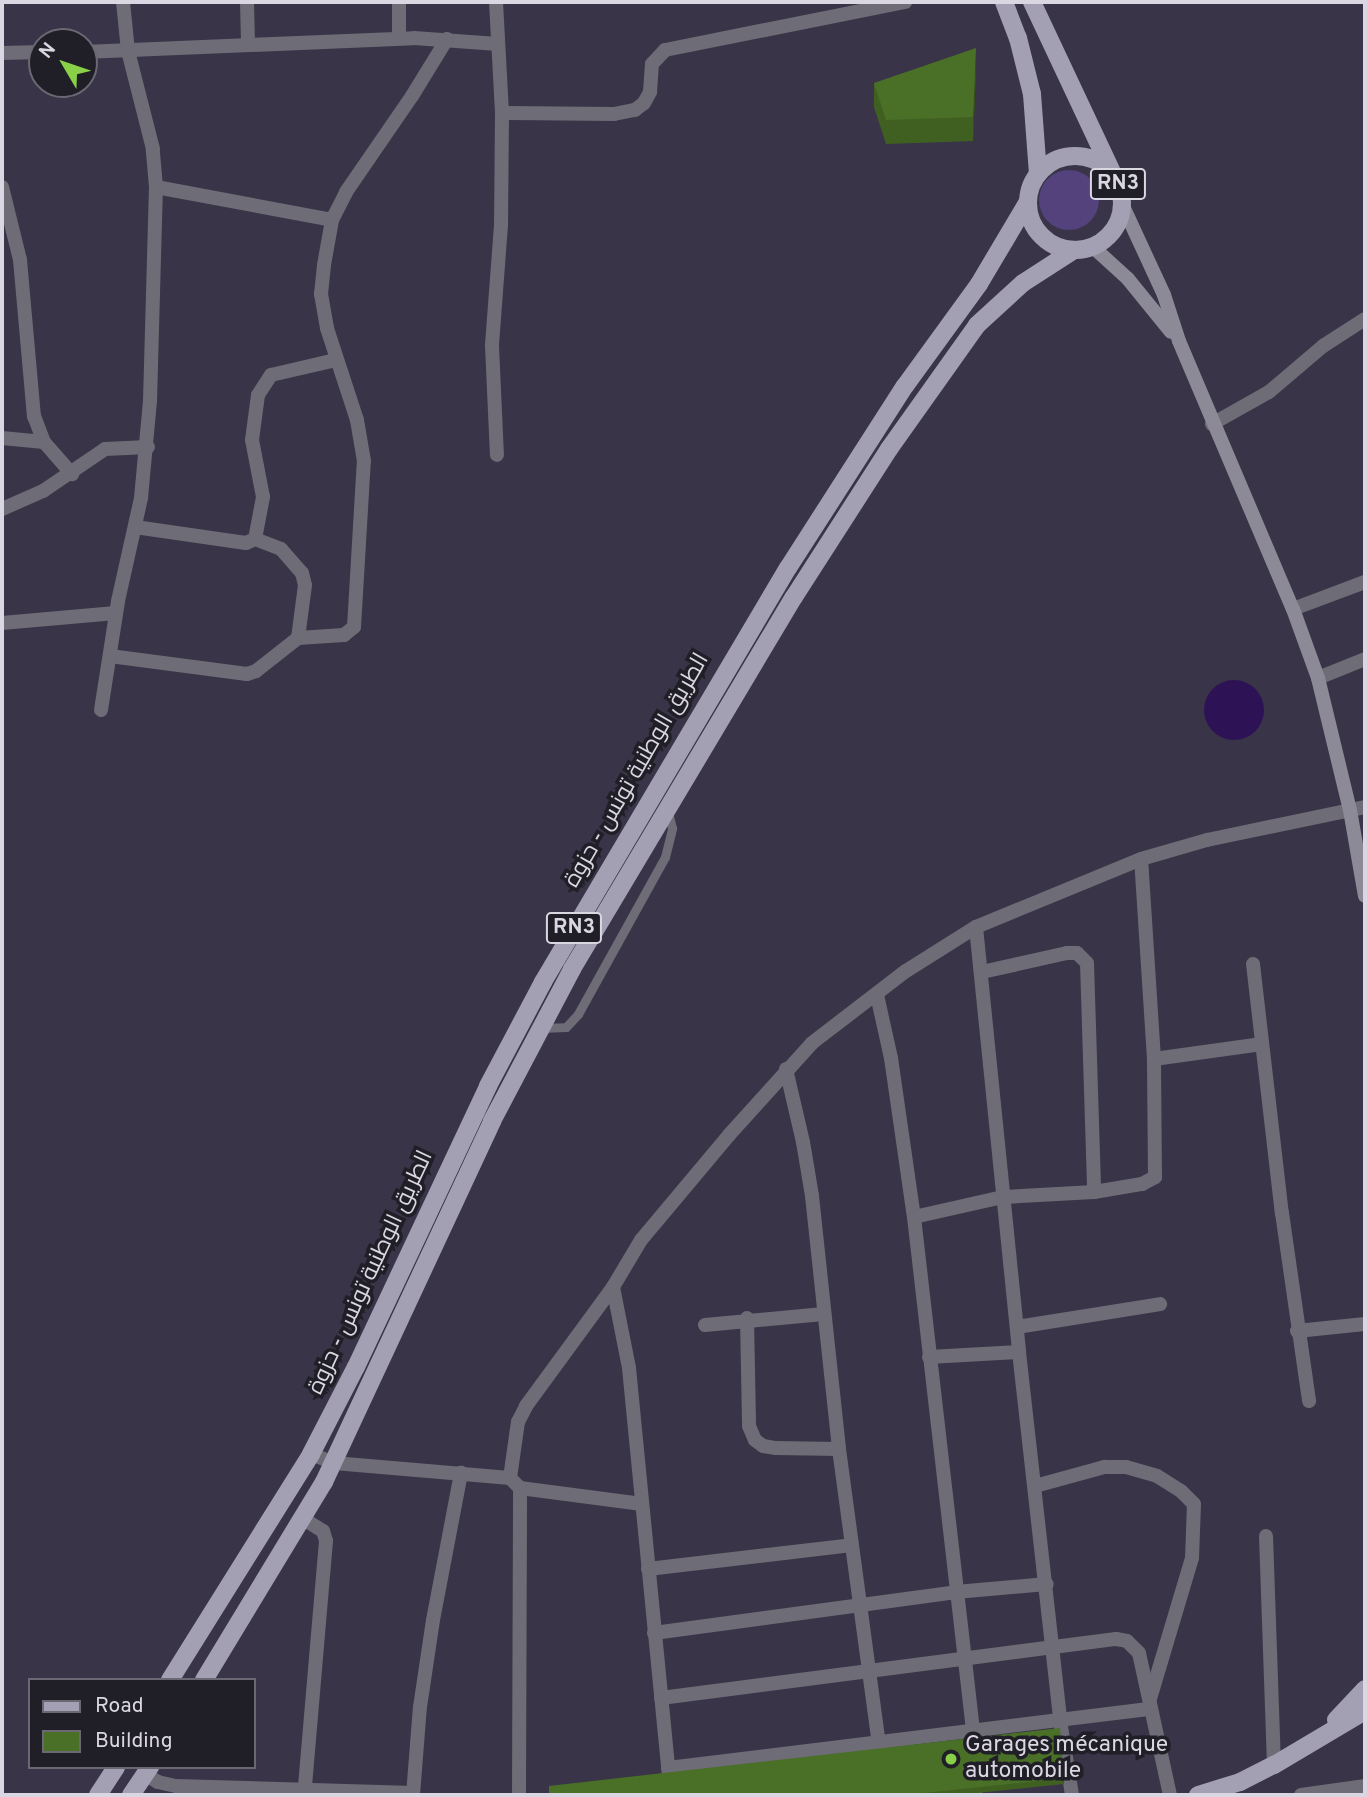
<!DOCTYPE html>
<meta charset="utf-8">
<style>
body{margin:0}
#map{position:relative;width:1367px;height:1797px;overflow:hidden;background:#393447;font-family:Overpass,Cairo,sans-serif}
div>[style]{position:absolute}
.green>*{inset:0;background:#53427b}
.round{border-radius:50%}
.water>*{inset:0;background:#2d1355}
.lane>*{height:9px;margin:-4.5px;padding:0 4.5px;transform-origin:4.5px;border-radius:4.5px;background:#6e6c76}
.street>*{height:14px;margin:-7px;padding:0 7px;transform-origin:7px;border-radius:7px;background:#6e6c76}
.secondary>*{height:14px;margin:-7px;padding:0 7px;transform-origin:7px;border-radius:7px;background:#8d8a98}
.primary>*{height:18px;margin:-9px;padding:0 9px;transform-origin:9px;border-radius:9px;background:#a4a0b3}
.primary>.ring{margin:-9px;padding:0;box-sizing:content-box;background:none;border:18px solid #a4a0b3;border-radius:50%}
.wall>*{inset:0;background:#406022}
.shaded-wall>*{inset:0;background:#344e1c}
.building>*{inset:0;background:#4a7028}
.dots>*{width:19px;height:19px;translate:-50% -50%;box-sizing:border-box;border:4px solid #201e26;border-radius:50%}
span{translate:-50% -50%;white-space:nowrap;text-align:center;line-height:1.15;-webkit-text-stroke:7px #201e26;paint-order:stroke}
.shield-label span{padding:2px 5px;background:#201e26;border:2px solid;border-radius:5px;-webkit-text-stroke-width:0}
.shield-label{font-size:21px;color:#dad7e3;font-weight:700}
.street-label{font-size:23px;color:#dad7e3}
.poi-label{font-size:23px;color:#dad7e3}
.left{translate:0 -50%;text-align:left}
.frame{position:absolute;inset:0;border:4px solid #dad7e3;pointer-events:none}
.legend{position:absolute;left:28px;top:1678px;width:228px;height:91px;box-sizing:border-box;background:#201e26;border:2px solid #6a6872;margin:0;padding:9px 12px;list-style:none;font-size:21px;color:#dad7e3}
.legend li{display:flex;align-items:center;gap:14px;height:35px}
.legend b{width:35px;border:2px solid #6a6872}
.north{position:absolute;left:28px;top:28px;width:70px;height:70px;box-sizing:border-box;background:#201e26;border:2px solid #6a6872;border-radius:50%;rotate:309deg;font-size:19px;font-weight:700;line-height:28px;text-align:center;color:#dad7e3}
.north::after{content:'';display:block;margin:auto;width:24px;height:32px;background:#89cf48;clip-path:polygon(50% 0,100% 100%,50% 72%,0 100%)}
</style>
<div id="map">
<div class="green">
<div class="round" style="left:1039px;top:170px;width:60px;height:60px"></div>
</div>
<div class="water">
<div class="round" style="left:1204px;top:680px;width:60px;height:60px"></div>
</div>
<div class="lane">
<div style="left:541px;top:1028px;width:25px;rotate:-2deg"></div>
<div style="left:566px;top:1027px;width:18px;rotate:-47deg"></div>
<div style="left:578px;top:1014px;width:179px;rotate:-61deg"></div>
<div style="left:665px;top:857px;width:30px;rotate:-76deg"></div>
<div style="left:672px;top:828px;width:16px;rotate:-104deg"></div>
</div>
<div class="street">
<div style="left:247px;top:2px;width:41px;rotate:88.6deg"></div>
<div style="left:496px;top:2px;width:111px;rotate:86.9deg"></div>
<div style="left:502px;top:113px;width:112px;rotate:90.5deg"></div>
<div style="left:501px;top:225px;width:121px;rotate:94.3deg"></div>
<div style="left:492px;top:346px;width:109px;rotate:87.4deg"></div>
<div style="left:399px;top:38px;width:36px;rotate:-90deg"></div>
<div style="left:84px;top:52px;width:330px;rotate:-2.4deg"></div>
<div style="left:414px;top:38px;width:84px;rotate:4.1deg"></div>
<div style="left:2px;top:53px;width:40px;rotate:-1.4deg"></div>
<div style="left:502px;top:113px;width:112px;rotate:0.5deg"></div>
<div style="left:614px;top:114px;width:21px;rotate:-11deg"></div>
<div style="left:635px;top:110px;width:11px;rotate:-38deg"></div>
<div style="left:644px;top:103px;width:13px;rotate:-61deg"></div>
<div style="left:650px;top:92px;width:28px;rotate:-86deg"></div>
<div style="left:652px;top:64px;width:19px;rotate:-47deg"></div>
<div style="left:665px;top:50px;width:245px;rotate:-11.3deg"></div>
<div style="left:2px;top:187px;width:75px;rotate:76.1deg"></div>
<div style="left:20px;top:260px;width:157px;rotate:84.9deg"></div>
<div style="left:34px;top:416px;width:28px;rotate:69deg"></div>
<div style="left:44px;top:442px;width:43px;rotate:48.8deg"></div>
<div style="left:156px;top:187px;width:179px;rotate:10.6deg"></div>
<div style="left:1212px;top:424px;width:65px;rotate:-29.3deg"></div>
<div style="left:1269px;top:392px;width:71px;rotate:-40.4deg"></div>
<div style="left:1323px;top:346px;width:50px;rotate:-32.7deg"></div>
<div style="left:2px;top:438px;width:42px;rotate:5.4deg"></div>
<div style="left:2px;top:509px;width:45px;rotate:-23.7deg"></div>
<div style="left:43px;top:491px;width:75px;rotate:-34.1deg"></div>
<div style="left:105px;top:449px;width:43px;rotate:-2.7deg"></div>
<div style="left:135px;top:527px;width:112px;rotate:8.2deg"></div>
<div style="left:246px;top:543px;width:10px;rotate:-24deg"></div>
<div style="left:255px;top:539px;width:43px;rotate:-79.2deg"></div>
<div style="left:263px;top:497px;width:58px;rotate:-100.9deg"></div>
<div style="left:252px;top:440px;width:45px;rotate:-82.4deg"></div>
<div style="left:258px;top:395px;width:24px;rotate:-57deg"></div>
<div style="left:271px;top:375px;width:67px;rotate:-13deg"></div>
<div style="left:255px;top:539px;width:28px;rotate:21deg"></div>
<div style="left:281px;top:549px;width:32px;rotate:49deg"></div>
<div style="left:302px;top:573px;width:12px;rotate:76deg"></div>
<div style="left:305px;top:585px;width:53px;rotate:97.5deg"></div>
<div style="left:1293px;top:609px;width:77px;rotate:-20.6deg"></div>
<div style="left:2px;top:623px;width:114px;rotate:-5deg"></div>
<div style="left:110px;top:656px;width:138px;rotate:7.5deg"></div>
<div style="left:247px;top:674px;width:9px;rotate:-18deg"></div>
<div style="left:256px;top:671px;width:53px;rotate:-38.2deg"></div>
<div style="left:298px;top:638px;width:46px;rotate:-3.7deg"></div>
<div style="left:344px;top:635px;width:13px;rotate:-39deg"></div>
<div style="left:354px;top:627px;width:166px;rotate:-86.6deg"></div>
<div style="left:364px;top:461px;width:42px;rotate:-99.7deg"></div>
<div style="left:357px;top:420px;width:97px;rotate:-108.1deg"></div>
<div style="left:327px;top:328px;width:35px;rotate:-100deg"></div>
<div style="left:321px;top:294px;width:29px;rotate:-84deg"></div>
<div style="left:324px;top:265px;width:46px;rotate:-79.9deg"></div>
<div style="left:332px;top:220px;width:31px;rotate:-63deg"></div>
<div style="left:346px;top:192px;width:116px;rotate:-55.5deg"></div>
<div style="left:412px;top:96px;width:67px;rotate:-58.4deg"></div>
<div style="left:1318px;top:678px;width:51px;rotate:-22deg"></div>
<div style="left:101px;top:710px;width:110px;rotate:-81.1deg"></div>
<div style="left:118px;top:601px;width:106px;rotate:-77.4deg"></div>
<div style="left:141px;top:498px;width:97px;rotate:-84.7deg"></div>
<div style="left:150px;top:401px;width:214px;rotate:-88.4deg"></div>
<div style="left:156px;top:187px;width:38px;rotate:-95deg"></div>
<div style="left:153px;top:149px;width:101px;rotate:-104.3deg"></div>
<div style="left:128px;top:51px;width:49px;rotate:-95.8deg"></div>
<div style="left:976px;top:927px;width:427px;rotate:84.2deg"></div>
<div style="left:1019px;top:1352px;width:370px;rotate:83.6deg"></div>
<div style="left:1060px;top:1720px;width:76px;rotate:80.9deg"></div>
<div style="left:1253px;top:964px;width:251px;rotate:83.4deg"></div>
<div style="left:1282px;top:1213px;width:190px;rotate:81.8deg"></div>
<div style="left:982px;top:972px;width:87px;rotate:-12.6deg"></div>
<div style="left:1067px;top:953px;width:10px"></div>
<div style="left:1077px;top:953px;width:14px;rotate:45deg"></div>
<div style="left:1087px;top:963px;width:229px;rotate:88.2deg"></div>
<div style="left:877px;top:995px;width:65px;rotate:77.5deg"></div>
<div style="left:891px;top:1058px;width:161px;rotate:81.8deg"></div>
<div style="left:914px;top:1217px;width:516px;rotate:83.44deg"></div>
<div style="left:973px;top:1730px;width:65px;rotate:88.2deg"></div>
<div style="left:1154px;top:1059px;width:109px;rotate:-7.9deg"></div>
<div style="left:786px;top:1069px;width:75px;rotate:76.9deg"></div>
<div style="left:803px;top:1142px;width:55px;rotate:80.5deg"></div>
<div style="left:812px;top:1196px;width:254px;rotate:83.9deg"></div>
<div style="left:839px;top:1449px;width:349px;rotate:82.3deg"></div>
<div style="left:914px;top:1217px;width:91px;rotate:-12.7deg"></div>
<div style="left:1003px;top:1197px;width:91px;rotate:-3.1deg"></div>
<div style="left:1094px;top:1192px;width:49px;rotate:-9.5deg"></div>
<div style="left:1142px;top:1184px;width:15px;rotate:-28deg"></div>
<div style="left:1155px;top:1177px;width:118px;rotate:-90.5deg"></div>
<div style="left:1154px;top:1059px;width:200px;rotate:-93.7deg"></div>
<div style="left:613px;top:1287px;width:83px;rotate:78.8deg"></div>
<div style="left:629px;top:1368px;width:429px;rotate:84.4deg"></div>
<div style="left:747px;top:1318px;width:108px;rotate:88.9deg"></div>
<div style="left:749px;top:1426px;width:15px;rotate:67deg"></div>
<div style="left:755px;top:1440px;width:10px;rotate:37deg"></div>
<div style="left:763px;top:1446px;width:12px;rotate:9deg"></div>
<div style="left:775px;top:1448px;width:64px;rotate:0.9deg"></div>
<div style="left:705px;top:1325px;width:119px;rotate:-5.3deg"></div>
<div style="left:1017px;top:1327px;width:145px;rotate:-9.1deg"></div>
<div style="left:1297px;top:1331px;width:68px;rotate:-5.9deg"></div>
<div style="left:929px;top:1357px;width:90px;rotate:-3.2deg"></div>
<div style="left:311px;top:1454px;width:25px;rotate:21deg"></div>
<div style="left:334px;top:1463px;width:177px;rotate:4.9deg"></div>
<div style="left:1035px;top:1486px;width:72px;rotate:-15.4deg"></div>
<div style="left:1104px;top:1467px;width:22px"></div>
<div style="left:1126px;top:1467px;width:32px;rotate:16deg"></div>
<div style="left:1157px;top:1476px;width:28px;rotate:32deg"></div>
<div style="left:1181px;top:1491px;width:18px;rotate:45deg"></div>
<div style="left:1194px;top:1504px;width:54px;rotate:92.1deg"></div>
<div style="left:1192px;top:1558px;width:147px;rotate:106.6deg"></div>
<div style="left:520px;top:1488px;width:123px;rotate:7.5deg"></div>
<div style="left:302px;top:1518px;width:25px;rotate:32deg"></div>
<div style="left:323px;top:1531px;width:10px;rotate:73deg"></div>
<div style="left:326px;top:1541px;width:248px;rotate:94.9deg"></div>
<div style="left:1266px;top:1536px;width:229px;rotate:88deg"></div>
<div style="left:648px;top:1569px;width:205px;rotate:-6.7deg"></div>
<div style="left:654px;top:1633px;width:305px;rotate:-7.7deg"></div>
<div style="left:956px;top:1592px;width:91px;rotate:-5deg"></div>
<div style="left:661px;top:1698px;width:459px;rotate:-7.4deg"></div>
<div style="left:1116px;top:1639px;width:11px;rotate:10deg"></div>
<div style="left:1127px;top:1641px;width:17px;rotate:45deg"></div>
<div style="left:1139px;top:1653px;width:145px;rotate:77.7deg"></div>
<div style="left:668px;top:1768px;width:486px;rotate:-7deg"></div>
<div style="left:145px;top:1774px;width:15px;rotate:32deg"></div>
<div style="left:158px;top:1782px;width:18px;rotate:13deg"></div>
<div style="left:176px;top:1786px;width:237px;rotate:1.7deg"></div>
<div style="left:413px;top:1795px;width:88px;rotate:-85.5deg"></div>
<div style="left:420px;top:1707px;width:88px;rotate:-81.5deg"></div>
<div style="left:433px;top:1620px;width:150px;rotate:-79.2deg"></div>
<div style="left:519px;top:1795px;width:307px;rotate:-89.8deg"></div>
<div style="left:520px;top:1488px;width:14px;rotate:-135deg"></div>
<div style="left:510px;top:1478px;width:57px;rotate:-81.9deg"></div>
<div style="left:518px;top:1422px;width:18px;rotate:-63deg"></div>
<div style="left:526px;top:1406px;width:147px;rotate:-53.8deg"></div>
<div style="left:613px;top:1287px;width:55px;rotate:-59.2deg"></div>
<div style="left:641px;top:1240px;width:137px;rotate:-50deg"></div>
<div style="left:729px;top:1135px;width:124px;rotate:-47.9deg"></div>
<div style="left:812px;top:1043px;width:118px;rotate:-37.5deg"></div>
<div style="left:906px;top:971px;width:83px;rotate:-32.2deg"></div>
<div style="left:976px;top:927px;width:178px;rotate:-22.4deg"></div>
<div style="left:1141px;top:859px;width:69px;rotate:-16.1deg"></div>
<div style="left:1207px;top:840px;width:161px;rotate:-11.8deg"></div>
<div style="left:1301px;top:1795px;width:65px;rotate:-8deg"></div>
</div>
<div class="secondary">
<div style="left:1122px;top:204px;width:100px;rotate:65.2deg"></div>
<div style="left:1164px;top:295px;width:48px;rotate:71.9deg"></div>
<div style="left:1179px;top:341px;width:291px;rotate:67deg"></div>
<div style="left:1293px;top:609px;width:73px;rotate:70.1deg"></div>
<div style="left:1318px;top:678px;width:136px;rotate:76.4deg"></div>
<div style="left:1350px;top:810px;width:87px;rotate:80.1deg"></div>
<div style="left:1093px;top:247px;width:47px;rotate:42.4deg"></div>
<div style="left:1128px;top:279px;width:68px;rotate:50.9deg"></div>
</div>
<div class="primary">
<div style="left:1004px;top:2px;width:39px;rotate:69deg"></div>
<div style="left:1018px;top:38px;width:58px;rotate:76deg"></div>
<div style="left:1032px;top:94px;width:79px;rotate:85.7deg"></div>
<div style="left:1032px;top:2px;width:186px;rotate:64.8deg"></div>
<div class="ring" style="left:1028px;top:156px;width:76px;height:76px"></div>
<div style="left:170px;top:1680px;width:266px;rotate:-58deg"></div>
<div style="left:311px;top:1454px;width:98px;rotate:-62.7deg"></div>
<div style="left:356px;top:1367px;width:310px;rotate:-64.8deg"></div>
<div style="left:488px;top:1086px;width:118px;rotate:-62.1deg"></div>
<div style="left:543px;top:982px;width:481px;rotate:-59.4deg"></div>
<div style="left:788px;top:568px;width:216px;rotate:-57.3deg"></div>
<div style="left:905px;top:386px;width:126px;rotate:-54deg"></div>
<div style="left:979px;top:284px;width:94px;rotate:-59.3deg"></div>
<div style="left:204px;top:1680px;width:232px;rotate:-58.8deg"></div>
<div style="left:324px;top:1482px;width:398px;rotate:-65deg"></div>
<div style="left:492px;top:1121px;width:172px;rotate:-62.2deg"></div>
<div style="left:572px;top:969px;width:433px;rotate:-59.2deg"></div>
<div style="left:794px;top:597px;width:176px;rotate:-57.3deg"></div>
<div style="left:889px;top:449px;width:152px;rotate:-54.6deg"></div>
<div style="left:977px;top:325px;width:62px;rotate:-42.4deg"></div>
<div style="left:1023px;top:283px;width:61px;rotate:-32.9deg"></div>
<div style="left:1336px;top:1720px;width:42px;rotate:-46.9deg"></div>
<div style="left:98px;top:1795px;width:33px;rotate:-57deg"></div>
<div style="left:131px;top:1795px;width:34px;rotate:-56deg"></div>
<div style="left:1198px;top:1795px;width:44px;rotate:-17.2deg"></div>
<div style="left:1240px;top:1782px;width:38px;rotate:-27deg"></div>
<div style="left:1274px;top:1765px;width:106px;rotate:-30.7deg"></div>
</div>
<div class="wall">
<div style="clip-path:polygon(976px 71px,973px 141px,886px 144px,874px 107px,874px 83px)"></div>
<div style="clip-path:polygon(1064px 1778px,1064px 1784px,958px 1795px,549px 1795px)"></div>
</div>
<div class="shaded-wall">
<div style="clip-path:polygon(976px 48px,976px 71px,973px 141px,973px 117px)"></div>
</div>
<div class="building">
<div style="clip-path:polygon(976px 48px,973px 117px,886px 120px,874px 83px)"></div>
<div style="clip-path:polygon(1060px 1728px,1064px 1778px,905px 1795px,549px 1795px,549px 1786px)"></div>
</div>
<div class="dots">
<div style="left:951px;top:1759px;background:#89cf48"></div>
</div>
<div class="shield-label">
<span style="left:1118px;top:184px">RN3</span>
<span style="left:574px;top:928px">RN3</span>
</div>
<div class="street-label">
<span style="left:638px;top:771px;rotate:-60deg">الطريق الوطنية تونس - حزوة</span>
<span style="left:372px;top:1273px;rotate:-65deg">الطريق الوطنية تونس - حزوة</span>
</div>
<div class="poi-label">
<span class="left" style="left:965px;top:1759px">Garages mécanique<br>automobile</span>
</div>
<div class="frame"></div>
<ul class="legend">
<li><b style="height:9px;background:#a4a0b3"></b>Road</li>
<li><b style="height:19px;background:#4a7028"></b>Building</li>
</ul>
<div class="north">N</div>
</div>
